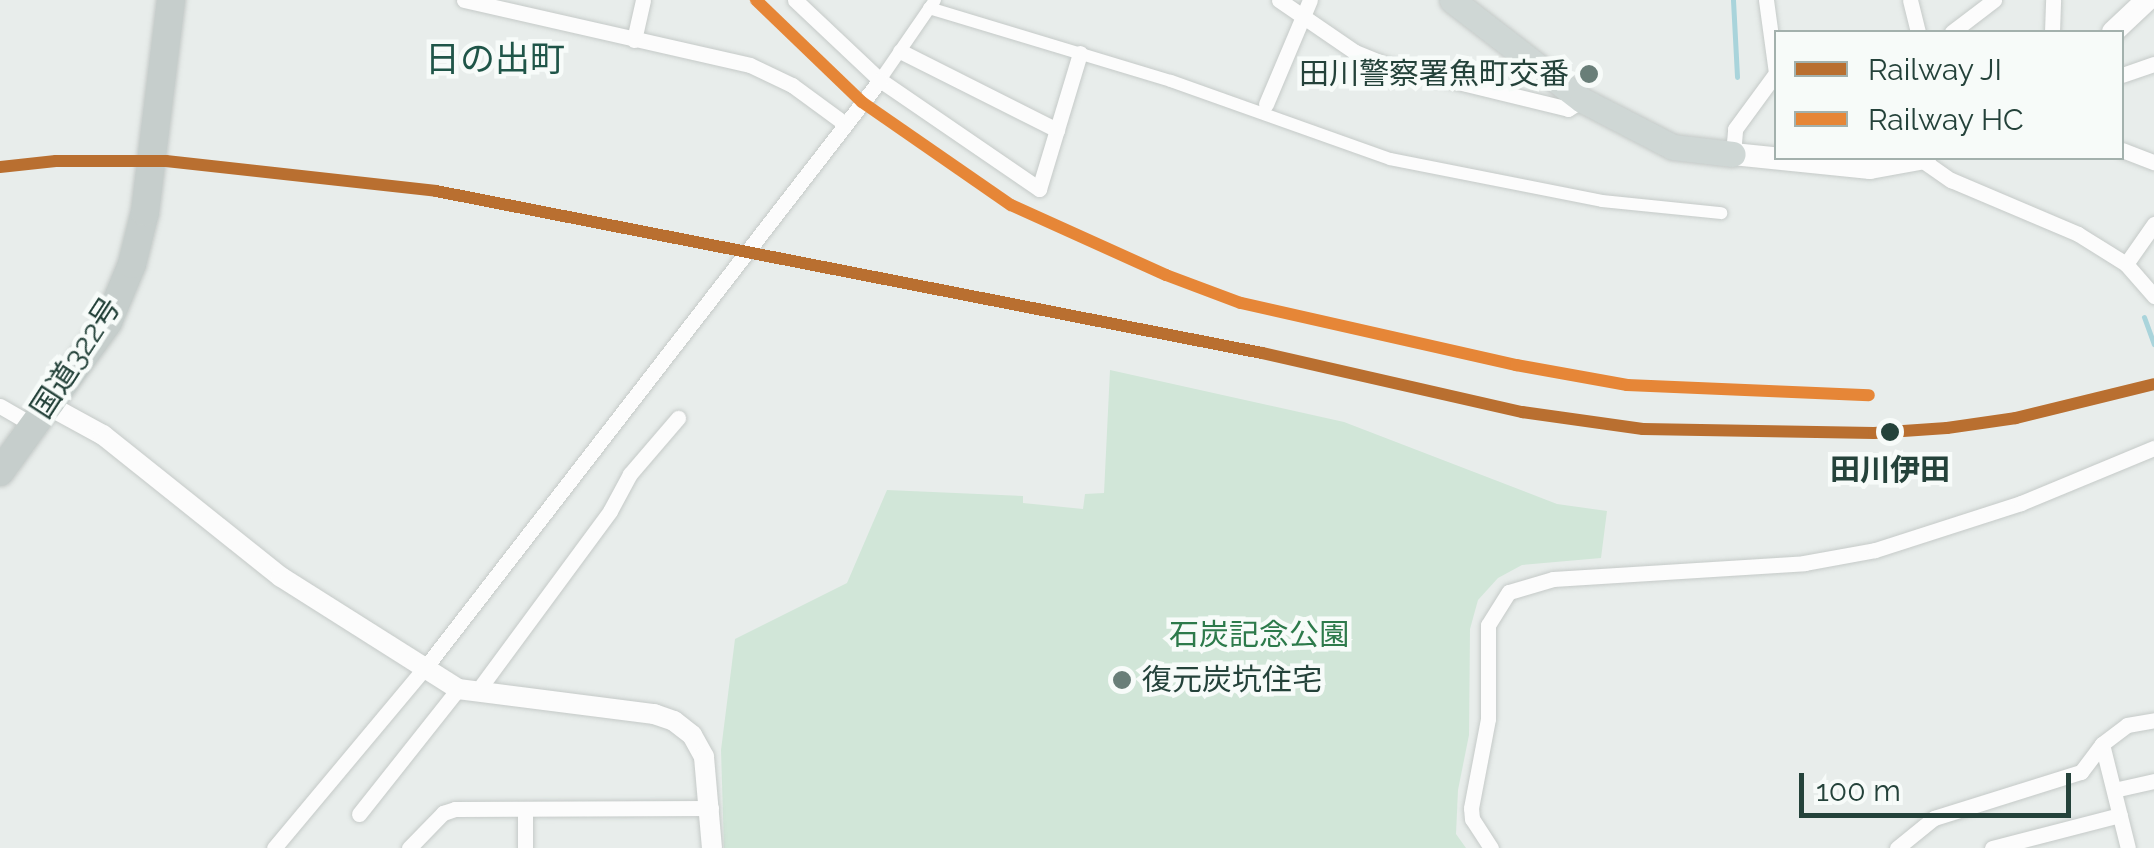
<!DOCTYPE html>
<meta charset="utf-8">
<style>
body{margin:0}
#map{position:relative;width:2154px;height:848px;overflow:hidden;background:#e8edeb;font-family:Raleway,"Noto Sans JP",sans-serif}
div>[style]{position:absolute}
.green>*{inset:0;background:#d1e6d8}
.stream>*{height:5px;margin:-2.5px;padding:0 2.5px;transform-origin:2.5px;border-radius:2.5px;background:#a9d4db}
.roads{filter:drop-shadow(0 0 2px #c5cac8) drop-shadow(0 0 2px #c5cac8)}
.pedestrian>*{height:12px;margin:-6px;padding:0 6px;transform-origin:6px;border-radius:6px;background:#fcfcfc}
.minor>*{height:15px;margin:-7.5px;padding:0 7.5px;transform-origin:7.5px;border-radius:7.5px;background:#fcfcfc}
.tertiary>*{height:20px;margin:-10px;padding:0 10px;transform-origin:10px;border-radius:10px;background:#fcfcfc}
.secondary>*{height:22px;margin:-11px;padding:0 11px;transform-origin:11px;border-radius:11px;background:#fcfcfc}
.primary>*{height:25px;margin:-12.5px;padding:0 12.5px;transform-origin:12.5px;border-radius:12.5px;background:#cfd7d5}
.trunk>*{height:28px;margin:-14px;padding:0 14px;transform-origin:14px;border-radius:14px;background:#c6cecc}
.rail-1>*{height:12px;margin:-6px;padding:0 6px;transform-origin:6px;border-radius:6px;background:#b96f30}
.rail-2>*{height:12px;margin:-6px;padding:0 6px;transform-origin:6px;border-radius:6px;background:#e68637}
.dots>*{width:28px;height:28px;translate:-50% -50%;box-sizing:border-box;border:5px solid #f7fbf9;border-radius:50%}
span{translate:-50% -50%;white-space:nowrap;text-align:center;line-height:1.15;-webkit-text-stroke:9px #f7fbf9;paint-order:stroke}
.poi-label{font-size:30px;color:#24423a}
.right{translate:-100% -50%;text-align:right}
.left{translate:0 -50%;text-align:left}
.street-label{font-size:30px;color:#24423a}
.stop-label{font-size:30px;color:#24423a;font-weight:700}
.park-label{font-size:30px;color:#2d7a4b}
.quarter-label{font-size:35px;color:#1f5548}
.legend{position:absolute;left:1774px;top:30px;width:350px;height:130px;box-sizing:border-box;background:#f7fbf9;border:2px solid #a3b1ad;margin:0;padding:12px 18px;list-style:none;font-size:30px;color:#24423a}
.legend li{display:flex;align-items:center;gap:20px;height:50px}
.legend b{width:50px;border:2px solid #a3b1ad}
.scale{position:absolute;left:1799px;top:773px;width:272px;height:45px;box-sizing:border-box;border:5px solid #24423a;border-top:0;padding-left:12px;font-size:30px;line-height:35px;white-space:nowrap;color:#24423a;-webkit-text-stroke:8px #f7fbf9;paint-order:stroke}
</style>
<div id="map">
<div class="green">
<div style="clip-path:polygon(1110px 370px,1344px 422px,1557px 504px,1607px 511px,1601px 558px,1522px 565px,1498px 578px,1478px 600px,1470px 629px,1469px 735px,1458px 790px,1456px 834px,1466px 848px,724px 848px,721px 750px,735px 639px,847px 583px,887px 490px,1023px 496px,1023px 503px,1083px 509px,1085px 494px,1104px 493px)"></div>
</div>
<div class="stream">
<div style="left:1733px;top:0;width:77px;rotate:87deg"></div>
<div style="left:2144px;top:317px;width:29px;rotate:70deg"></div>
</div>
<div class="roads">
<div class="pedestrian">
<div style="left:929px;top:8px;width:253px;rotate:16.8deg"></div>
<div style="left:1171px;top:81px;width:232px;rotate:19.6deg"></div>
<div style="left:1390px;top:159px;width:216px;rotate:11.2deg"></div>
<div style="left:1602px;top:201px;width:120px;rotate:5.8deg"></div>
<div style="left:880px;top:80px;width:97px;rotate:-55.5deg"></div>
</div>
<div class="minor">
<div style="left:464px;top:0;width:293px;rotate:12.8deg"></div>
<div style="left:750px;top:65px;width:47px;rotate:25.5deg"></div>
<div style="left:792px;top:85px;width:66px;rotate:36.3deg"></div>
<div style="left:795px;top:0;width:117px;rotate:43.3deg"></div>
<div style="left:880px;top:80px;width:193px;rotate:34.4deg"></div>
<div style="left:1039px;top:189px;width:142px;rotate:-73.2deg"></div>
<div style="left:1279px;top:0;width:92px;rotate:34.4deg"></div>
<div style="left:1355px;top:52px;width:35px;rotate:22deg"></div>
<div style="left:1388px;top:65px;width:185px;rotate:13.7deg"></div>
<div style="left:1568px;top:109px;width:17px;rotate:-33deg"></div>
<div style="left:1766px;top:0;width:74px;rotate:82.2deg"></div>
<div style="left:1910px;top:0;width:33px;rotate:76deg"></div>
<div style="left:1952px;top:32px;width:53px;rotate:-37.3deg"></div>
<div style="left:2052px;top:32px;width:32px;rotate:-88deg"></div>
<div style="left:634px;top:40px;width:41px;rotate:-77.3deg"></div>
<div style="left:900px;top:51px;width:176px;rotate:26.7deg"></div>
<div style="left:2122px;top:75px;width:34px;rotate:-19deg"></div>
<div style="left:1266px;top:104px;width:113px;rotate:-67.1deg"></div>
<div style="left:2122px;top:150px;width:34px;rotate:21deg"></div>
<div style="left:1733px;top:154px;width:25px;rotate:-85deg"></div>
<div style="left:1735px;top:129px;width:69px;rotate:-53.8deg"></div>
<div style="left:1919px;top:158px;width:39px;rotate:35deg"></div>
<div style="left:1951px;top:180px;width:138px;rotate:23deg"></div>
<div style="left:2078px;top:234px;width:57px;rotate:32deg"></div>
<div style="left:2126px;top:264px;width:43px;rotate:48.8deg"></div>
<div style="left:2126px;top:264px;width:49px;rotate:-55deg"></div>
<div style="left:0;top:406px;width:38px;rotate:30deg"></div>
<div style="left:476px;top:693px;width:226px;rotate:-53.6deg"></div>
<div style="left:610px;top:511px;width:42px;rotate:-61.6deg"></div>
<div style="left:630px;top:474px;width:74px;rotate:-49.4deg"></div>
<div style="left:2102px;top:744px;width:107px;rotate:76deg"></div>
<div style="left:2114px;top:790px;width:41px;rotate:-12.7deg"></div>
<div style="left:359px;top:814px;width:159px;rotate:-51.6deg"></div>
<div style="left:274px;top:848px;width:240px;rotate:-50.1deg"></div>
<div style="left:428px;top:664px;width:738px;rotate:-52.26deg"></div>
<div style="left:409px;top:848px;width:49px;rotate:-45.8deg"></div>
<div style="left:443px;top:813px;width:13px;rotate:-18deg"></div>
<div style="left:455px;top:809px;width:256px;rotate:-0.2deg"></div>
<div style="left:525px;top:848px;width:39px;rotate:-90deg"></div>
<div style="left:1491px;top:848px;width:35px;rotate:-123deg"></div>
<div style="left:1472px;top:819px;width:11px;rotate:-95deg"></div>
<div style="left:1471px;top:808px;width:91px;rotate:-79.2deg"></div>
<div style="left:1488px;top:719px;width:94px;rotate:-90deg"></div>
<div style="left:1488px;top:625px;width:39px;rotate:-58deg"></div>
<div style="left:1509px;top:592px;width:46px;rotate:-16.5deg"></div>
<div style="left:1553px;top:579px;width:252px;rotate:-3.6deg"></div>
<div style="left:1804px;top:563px;width:72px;rotate:-10.4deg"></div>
<div style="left:1875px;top:550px;width:153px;rotate:-17.8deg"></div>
<div style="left:2021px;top:503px;width:144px;rotate:-22.5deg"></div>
<div style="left:1897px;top:848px;width:48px;rotate:-39deg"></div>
<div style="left:1934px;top:818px;width:154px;rotate:-17.4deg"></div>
<div style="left:2081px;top:772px;width:35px;rotate:-53deg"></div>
<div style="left:2102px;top:744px;width:31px;rotate:-37deg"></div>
<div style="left:2127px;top:725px;width:27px;rotate:-10deg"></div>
<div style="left:1992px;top:848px;width:132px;rotate:-14.5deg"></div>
</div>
<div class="tertiary">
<div style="left:48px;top:405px;width:63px;rotate:28.6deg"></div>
<div style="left:103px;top:435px;width:228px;rotate:38.6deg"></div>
<div style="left:281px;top:577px;width:209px;rotate:32.3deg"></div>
<div style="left:458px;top:689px;width:198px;rotate:7.3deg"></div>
<div style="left:654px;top:714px;width:21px;rotate:19deg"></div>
<div style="left:674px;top:721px;width:23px;rotate:38deg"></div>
<div style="left:692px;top:735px;width:25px;rotate:61deg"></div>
<div style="left:704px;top:757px;width:91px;rotate:85deg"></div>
</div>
<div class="secondary">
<div style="left:2113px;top:32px;width:47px;rotate:-43.3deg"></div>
<div style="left:1733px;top:154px;width:138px;rotate:5.8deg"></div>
<div style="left:1870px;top:168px;width:56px;rotate:-10.3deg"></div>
</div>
<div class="primary">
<div style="left:1452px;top:0;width:164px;rotate:37.6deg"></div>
<div style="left:1582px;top:100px;width:102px;rotate:27.3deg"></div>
<div style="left:1673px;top:147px;width:60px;rotate:6.7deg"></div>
</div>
<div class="trunk">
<div style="left:0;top:472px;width:185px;rotate:-54.2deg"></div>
<div style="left:108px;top:322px;width:63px;rotate:-67.5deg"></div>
<div style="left:132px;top:264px;width:54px;rotate:-76deg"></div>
<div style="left:145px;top:212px;width:214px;rotate:-83deg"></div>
</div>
</div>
<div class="rail-1">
<div style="left:0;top:167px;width:56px;rotate:-6.1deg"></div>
<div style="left:56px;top:161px;width:110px"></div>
<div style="left:166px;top:161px;width:272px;rotate:6.3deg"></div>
<div style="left:436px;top:191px;width:842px;rotate:11.1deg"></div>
<div style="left:1262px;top:353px;width:267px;rotate:12.8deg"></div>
<div style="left:1522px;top:412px;width:122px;rotate:8deg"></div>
<div style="left:1643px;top:429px;width:231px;rotate:1deg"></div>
<div style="left:1874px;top:433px;width:73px;rotate:-3.9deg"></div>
<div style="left:1947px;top:428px;width:70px;rotate:-8.2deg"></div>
<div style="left:2016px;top:418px;width:142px;rotate:-13.8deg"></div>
</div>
<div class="rail-2">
<div style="left:756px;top:0;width:147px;rotate:43.9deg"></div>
<div style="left:862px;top:102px;width:181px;rotate:34.7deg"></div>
<div style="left:1011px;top:205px;width:170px;rotate:24.3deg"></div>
<div style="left:1166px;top:275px;width:80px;rotate:20.5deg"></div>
<div style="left:1241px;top:303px;width:282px;rotate:12.7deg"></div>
<div style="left:1516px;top:365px;width:113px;rotate:10.2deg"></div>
<div style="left:1627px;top:385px;width:242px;rotate:2.4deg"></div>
</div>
<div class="dots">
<div style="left:1589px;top:74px;background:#697e78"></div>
<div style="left:1890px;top:432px;background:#24423a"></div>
<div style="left:1122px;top:680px;background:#697e78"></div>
</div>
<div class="poi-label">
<span class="right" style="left:1569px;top:74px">田川警察署魚町交番</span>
<span class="left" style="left:1142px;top:680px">復元炭坑住宅</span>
</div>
<div class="street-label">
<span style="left:76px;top:358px;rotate:-57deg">国道322号</span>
</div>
<div class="stop-label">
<span style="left:1890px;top:470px">田川伊田</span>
</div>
<div class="park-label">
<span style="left:1259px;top:635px">石炭記念公園</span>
</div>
<div class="quarter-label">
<span style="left:495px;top:59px">日の出町</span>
</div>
<ul class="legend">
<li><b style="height:12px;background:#b96f30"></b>Railway JI</li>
<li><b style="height:12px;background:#e68637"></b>Railway HC</li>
</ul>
<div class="scale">100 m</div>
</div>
